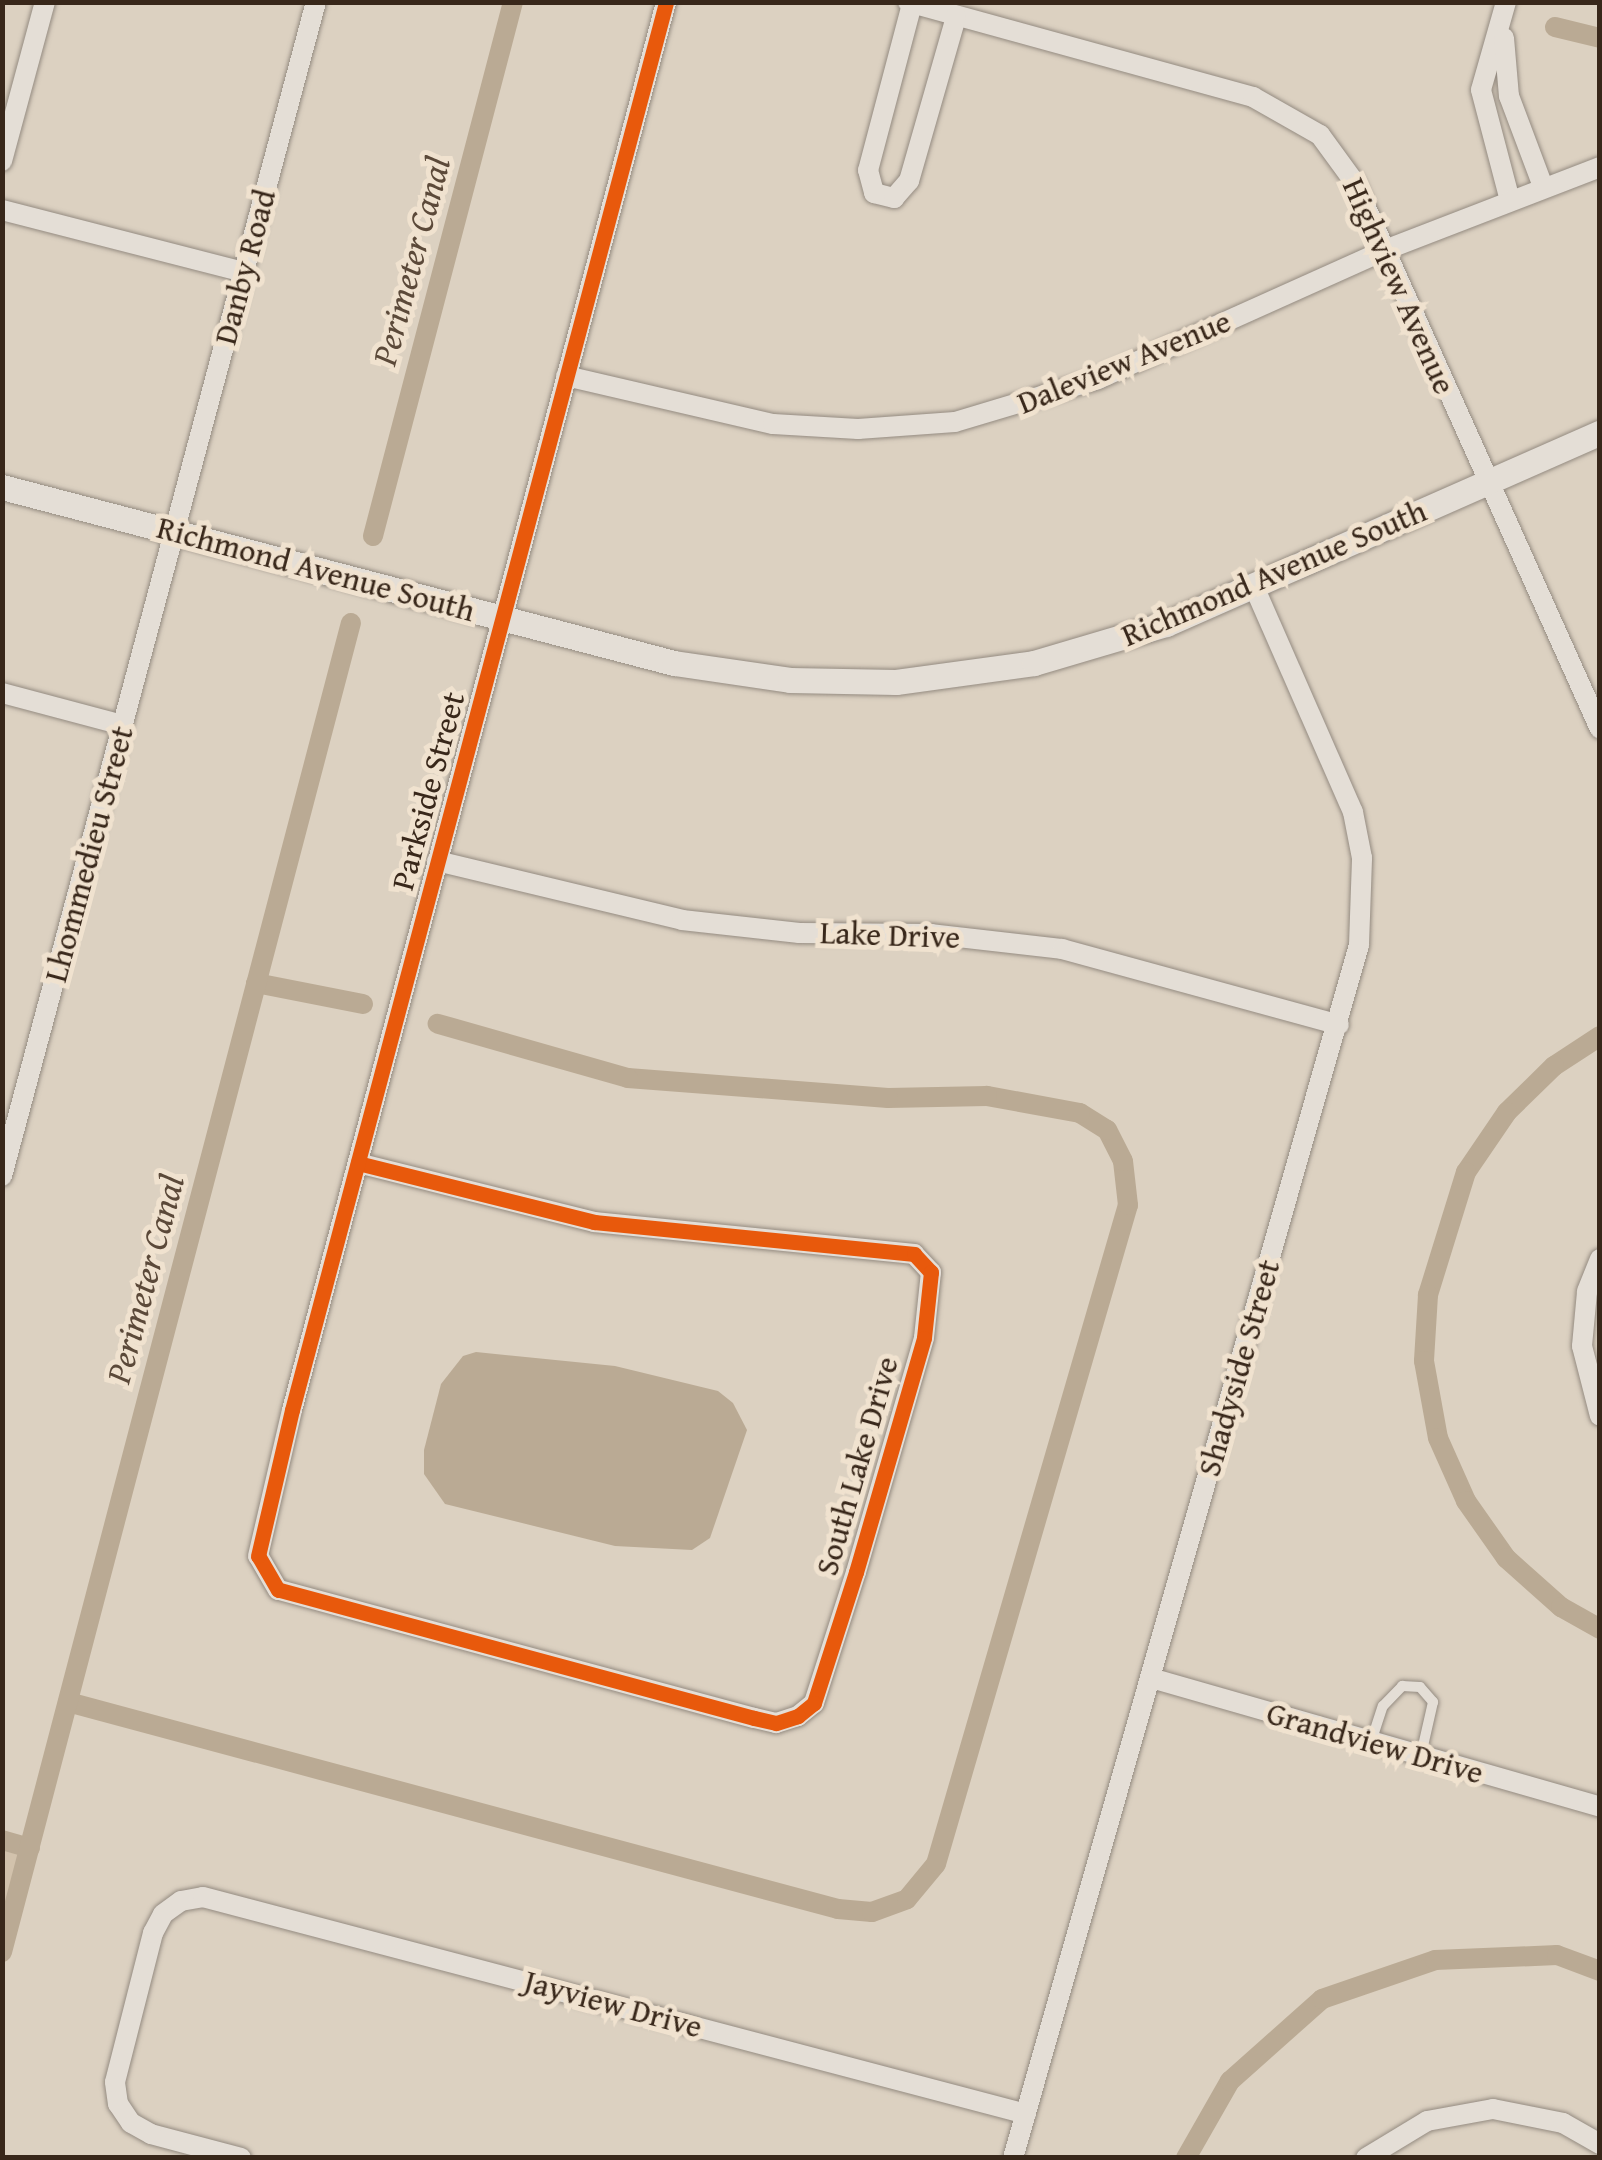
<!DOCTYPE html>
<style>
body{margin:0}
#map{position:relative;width:1602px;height:2160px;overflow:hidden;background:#dcd1c1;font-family:"Gentium Book Plus",serif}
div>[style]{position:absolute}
.green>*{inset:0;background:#d2c2ac}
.water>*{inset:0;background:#baaa94}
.canal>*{height:20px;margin:-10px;padding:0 10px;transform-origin:10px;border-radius:10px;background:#baaa94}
.roads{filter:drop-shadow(0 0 2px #948b81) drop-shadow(0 0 2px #948b81)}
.service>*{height:10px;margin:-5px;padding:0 5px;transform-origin:5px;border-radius:5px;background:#e4ded6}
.minor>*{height:20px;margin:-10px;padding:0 10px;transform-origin:10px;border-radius:10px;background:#e4ded6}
.tertiary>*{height:25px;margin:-12.5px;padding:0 12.5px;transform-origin:12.5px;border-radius:12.5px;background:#e4ded6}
.cycleway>*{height:15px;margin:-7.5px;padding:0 7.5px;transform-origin:7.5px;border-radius:7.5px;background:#e8590c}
span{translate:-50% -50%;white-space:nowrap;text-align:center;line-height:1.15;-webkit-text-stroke:10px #f0e2cf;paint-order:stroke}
.street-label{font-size:32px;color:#38271a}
.water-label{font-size:35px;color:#5b4939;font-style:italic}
.frame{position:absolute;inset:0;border:5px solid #38271a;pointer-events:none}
</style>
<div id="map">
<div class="green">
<div style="clip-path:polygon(3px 1837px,21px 1843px,3px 1912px,2px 1837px)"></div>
</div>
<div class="water">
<div style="clip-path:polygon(476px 1352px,615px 1366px,718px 1391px,733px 1403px,747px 1430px,710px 1538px,692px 1550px,615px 1546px,445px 1504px,424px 1474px,424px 1450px,441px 1384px,463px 1356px)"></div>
</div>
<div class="canal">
<div style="left:1555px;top:27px;width:46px;rotate:13.7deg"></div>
<div style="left:373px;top:536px;width:552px;rotate:-75.31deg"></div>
<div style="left:256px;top:983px;width:109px;rotate:11.1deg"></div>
<div style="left:1600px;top:1036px;width:55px;rotate:146.9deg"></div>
<div style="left:1554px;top:1066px;width:66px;rotate:135.6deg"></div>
<div style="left:1507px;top:1112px;width:73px;rotate:124.3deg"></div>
<div style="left:1466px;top:1172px;width:129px;rotate:107.2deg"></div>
<div style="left:1428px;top:1295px;width:66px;rotate:93.5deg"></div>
<div style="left:1424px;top:1361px;width:78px;rotate:79.7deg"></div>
<div style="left:1438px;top:1438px;width:69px;rotate:66deg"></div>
<div style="left:1466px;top:1501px;width:70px;rotate:54.9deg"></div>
<div style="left:1506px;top:1558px;width:74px;rotate:41.7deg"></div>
<div style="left:1561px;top:1607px;width:45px;rotate:29.4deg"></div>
<div style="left:68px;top:1702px;width:797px;rotate:15.05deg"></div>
<div style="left:838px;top:1909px;width:34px;rotate:5deg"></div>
<div style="left:872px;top:1912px;width:37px;rotate:-20deg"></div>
<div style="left:907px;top:1899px;width:45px;rotate:-50.4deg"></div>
<div style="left:936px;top:1864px;width:686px;rotate:-73.76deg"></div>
<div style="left:1128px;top:1205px;width:44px;rotate:-96.5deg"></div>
<div style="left:1123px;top:1161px;width:35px;rotate:-117deg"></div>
<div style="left:1107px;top:1130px;width:32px;rotate:-148deg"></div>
<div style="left:1080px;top:1113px;width:95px;rotate:-169.6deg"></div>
<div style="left:987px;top:1096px;width:99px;rotate:178.8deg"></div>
<div style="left:888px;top:1098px;width:261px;rotate:-175.6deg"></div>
<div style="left:628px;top:1078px;width:198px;rotate:-164.1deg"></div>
<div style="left:2px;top:1840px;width:29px;rotate:16deg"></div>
<div style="left:2px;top:1952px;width:1374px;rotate:-75.29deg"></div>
<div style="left:1186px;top:2158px;width:89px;rotate:-60.3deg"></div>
<div style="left:1230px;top:2081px;width:123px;rotate:-41.7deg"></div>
<div style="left:1322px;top:1999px;width:120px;rotate:-19deg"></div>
<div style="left:1435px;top:1960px;width:122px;rotate:-2.3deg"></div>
<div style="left:1557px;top:1955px;width:46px;rotate:20.4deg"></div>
</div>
<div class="roads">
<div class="service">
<div style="left:1371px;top:1742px;width:38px;rotate:-72deg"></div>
<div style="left:1383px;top:1706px;width:28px;rotate:-46deg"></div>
<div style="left:1402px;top:1686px;width:18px;rotate:3deg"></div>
<div style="left:1420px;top:1687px;width:20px;rotate:49deg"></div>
<div style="left:1433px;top:1702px;width:54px;rotate:102.8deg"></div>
</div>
<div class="minor">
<div style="left:908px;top:2px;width:358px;rotate:15.4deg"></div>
<div style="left:1253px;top:97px;width:77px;rotate:29.6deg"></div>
<div style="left:1320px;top:135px;width:59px;rotate:53.9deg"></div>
<div style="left:1355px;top:183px;width:598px;rotate:65.83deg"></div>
<div style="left:1506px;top:2px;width:91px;rotate:105.9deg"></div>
<div style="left:1481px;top:90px;width:111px;rotate:75.3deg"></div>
<div style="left:912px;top:4px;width:172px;rotate:104.8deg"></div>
<div style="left:868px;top:170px;width:24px;rotate:75deg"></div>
<div style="left:874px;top:193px;width:21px;rotate:14deg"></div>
<div style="left:894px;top:198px;width:23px;rotate:-49deg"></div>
<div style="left:909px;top:181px;width:171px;rotate:-74deg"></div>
<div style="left:1504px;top:38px;width:58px;rotate:85.1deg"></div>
<div style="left:1509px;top:96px;width:94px;rotate:69.4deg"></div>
<div style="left:2px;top:161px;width:165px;rotate:-74.9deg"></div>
<div style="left:2px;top:210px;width:250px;rotate:14.4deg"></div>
<div style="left:566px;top:376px;width:212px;rotate:13.1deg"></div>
<div style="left:773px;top:424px;width:85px;rotate:3.4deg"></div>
<div style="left:858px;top:429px;width:97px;rotate:-4.1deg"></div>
<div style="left:955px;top:422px;width:149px;rotate:-16.7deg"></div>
<div style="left:1098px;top:379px;width:315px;rotate:-24.2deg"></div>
<div style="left:1385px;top:250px;width:230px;rotate:-21.1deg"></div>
<div style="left:2px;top:693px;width:124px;rotate:14.9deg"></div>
<div style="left:437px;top:861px;width:252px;rotate:13.5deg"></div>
<div style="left:682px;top:920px;width:118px;rotate:6.3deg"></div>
<div style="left:799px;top:933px;width:132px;rotate:0.4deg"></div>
<div style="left:931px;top:934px;width:132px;rotate:6.5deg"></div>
<div style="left:1062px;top:949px;width:287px;rotate:15.3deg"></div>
<div style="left:358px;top:1163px;width:243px;rotate:14deg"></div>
<div style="left:594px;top:1222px;width:322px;rotate:5.7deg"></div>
<div style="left:914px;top:1254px;width:25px;rotate:47deg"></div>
<div style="left:931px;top:1272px;width:66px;rotate:96.1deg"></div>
<div style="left:924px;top:1338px;width:244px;rotate:106.2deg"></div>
<div style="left:856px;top:1572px;width:138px;rotate:107.8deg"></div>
<div style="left:814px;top:1703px;width:21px;rotate:141deg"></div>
<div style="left:798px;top:1716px;width:23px;rotate:162deg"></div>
<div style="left:776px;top:1723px;width:23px;rotate:-167deg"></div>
<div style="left:754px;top:1718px;width:493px;rotate:-164.9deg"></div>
<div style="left:278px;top:1590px;width:39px;rotate:-120deg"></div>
<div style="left:258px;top:1556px;width:150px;rotate:-76.9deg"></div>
<div style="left:292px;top:1410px;width:1457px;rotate:-75.12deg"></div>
<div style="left:2px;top:1176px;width:1215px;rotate:-75.03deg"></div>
<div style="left:1600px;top:1259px;width:35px;rotate:112deg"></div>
<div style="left:1587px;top:1292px;width:54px;rotate:95.3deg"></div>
<div style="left:1582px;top:1346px;width:72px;rotate:75.6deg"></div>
<div style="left:1151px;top:1678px;width:467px;rotate:16deg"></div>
<div style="left:241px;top:2158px;width:93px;rotate:-165.1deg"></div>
<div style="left:151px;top:2134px;width:23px;rotate:-151deg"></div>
<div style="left:131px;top:2123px;width:23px;rotate:-124deg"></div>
<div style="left:118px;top:2104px;width:22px;rotate:-98deg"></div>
<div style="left:115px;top:2082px;width:154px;rotate:-75.7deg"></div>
<div style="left:153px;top:1933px;width:21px;rotate:-62deg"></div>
<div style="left:163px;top:1914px;width:22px;rotate:-36deg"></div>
<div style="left:181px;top:1901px;width:22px;rotate:-10deg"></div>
<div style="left:203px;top:1897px;width:851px;rotate:14.77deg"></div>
<div style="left:1013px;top:2158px;width:1261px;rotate:-74.08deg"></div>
<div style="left:1359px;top:945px;width:87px;rotate:-88deg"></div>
<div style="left:1362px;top:858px;width:47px;rotate:-101.1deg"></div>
<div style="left:1353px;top:812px;width:247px;rotate:-113.7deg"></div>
<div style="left:1366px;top:2158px;width:71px;rotate:-31.2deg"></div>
<div style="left:1427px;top:2121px;width:67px;rotate:-10.3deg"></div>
<div style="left:1493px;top:2109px;width:71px;rotate:11.3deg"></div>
<div style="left:1563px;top:2123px;width:43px;rotate:29.6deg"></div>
</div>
<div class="tertiary">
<div style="left:2px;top:487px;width:695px;rotate:14.68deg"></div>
<div style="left:674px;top:663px;width:117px;rotate:8.3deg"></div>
<div style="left:790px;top:680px;width:106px;rotate:1.1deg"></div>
<div style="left:896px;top:682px;width:139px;rotate:-7.8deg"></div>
<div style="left:1034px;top:663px;width:138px;rotate:-16.5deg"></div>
<div style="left:1166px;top:624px;width:474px;rotate:-23.8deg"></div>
</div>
</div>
<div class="cycleway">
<div style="left:358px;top:1163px;width:243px;rotate:14deg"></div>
<div style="left:594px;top:1222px;width:322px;rotate:5.7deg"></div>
<div style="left:914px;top:1254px;width:25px;rotate:47deg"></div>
<div style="left:931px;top:1272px;width:66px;rotate:96.1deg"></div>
<div style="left:924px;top:1338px;width:244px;rotate:106.2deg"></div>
<div style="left:856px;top:1572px;width:138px;rotate:107.8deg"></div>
<div style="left:814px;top:1703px;width:21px;rotate:141deg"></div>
<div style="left:798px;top:1716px;width:23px;rotate:162deg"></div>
<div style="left:776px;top:1723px;width:23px;rotate:-167deg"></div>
<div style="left:754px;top:1718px;width:493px;rotate:-164.9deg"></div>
<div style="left:278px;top:1590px;width:39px;rotate:-120deg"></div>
<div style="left:258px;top:1556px;width:150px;rotate:-76.9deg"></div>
<div style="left:292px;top:1410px;width:1457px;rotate:-75.12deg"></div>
</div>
<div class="street-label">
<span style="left:245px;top:267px;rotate:-75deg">Danby Road</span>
<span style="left:1399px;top:286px;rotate:66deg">Highview Avenue</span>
<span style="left:1124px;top:362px;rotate:-22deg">Daleview Avenue</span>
<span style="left:316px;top:569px;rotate:15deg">Richmond Avenue South</span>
<span style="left:1274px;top:573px;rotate:-23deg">Richmond Avenue South</span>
<span style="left:428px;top:791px;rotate:-75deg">Parkside Street</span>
<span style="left:89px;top:854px;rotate:-75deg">Lhommedieu Street</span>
<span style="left:890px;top:935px;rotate:2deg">Lake Drive</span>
<span style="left:1239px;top:1368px;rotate:-74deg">Shadyside Street</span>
<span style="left:857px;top:1466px;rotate:-74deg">South Lake Drive</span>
<span style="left:1375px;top:1743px;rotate:16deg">Grandview Drive</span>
<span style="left:613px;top:2004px;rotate:15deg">Jayview Drive</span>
</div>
<div class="water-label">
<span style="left:411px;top:261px;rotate:-75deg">Perimeter Canal</span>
<span style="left:145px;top:1279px;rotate:-75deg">Perimeter Canal</span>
</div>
<div class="frame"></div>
</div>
